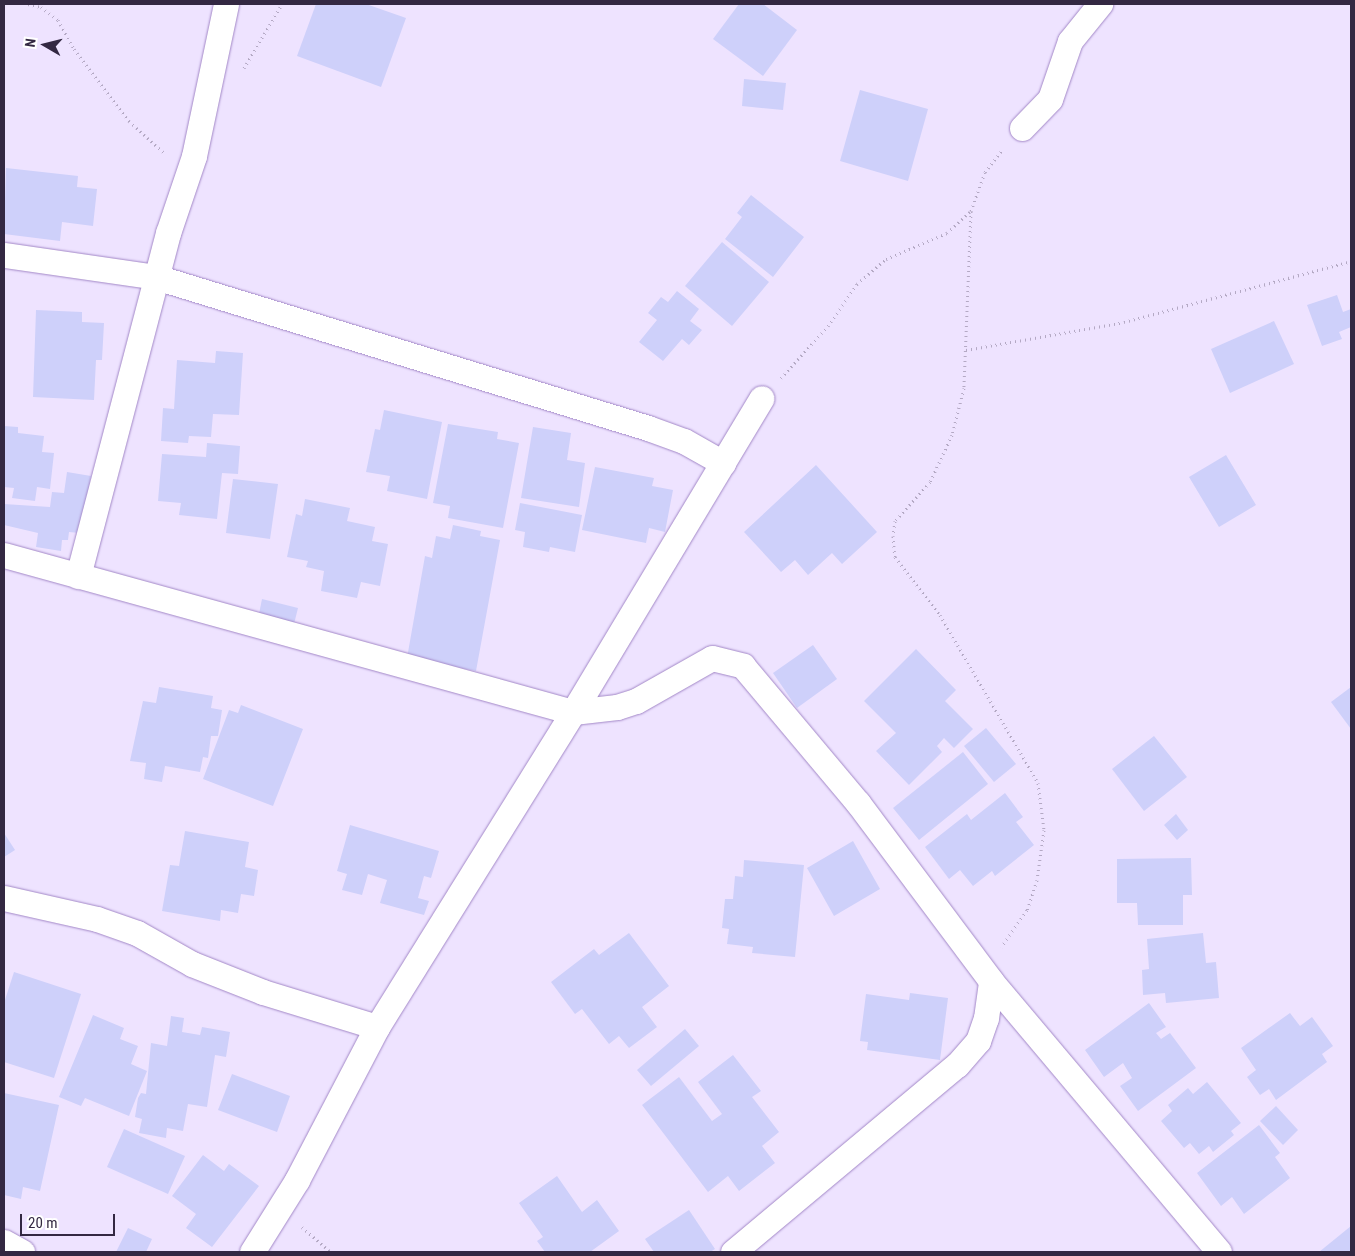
<!DOCTYPE html>
<style>
body{margin:0}
#map{position:relative;width:1355px;height:1256px;overflow:hidden;background:#eee3ff;font-family:"Roboto Condensed",sans-serif}
div>[style]{position:absolute}
.building>*{inset:0;background:#ced0fa}
.path>*{height:3px;margin-top:-1.5px;transform-origin:0;background:repeating-linear-gradient(90deg,#b4a9c4 0 1px,transparent 0 5px)}
.roads{filter:drop-shadow(0 0 1px #a287c7) drop-shadow(0 0 1px #a287c7)}
.street>*{height:25px;margin:-12.5px;padding:0 12.5px;transform-origin:12.5px;border-radius:12.5px;background:#fff}
span{translate:-50% -50%;white-space:nowrap;text-align:center;line-height:1.15;-webkit-text-stroke:4px #fff;paint-order:stroke}
.frame{position:absolute;inset:0;border:5px solid #332842;pointer-events:none}
.north{position:absolute;left:20px;top:20px;width:50px;height:50px;-webkit-text-stroke:4px #fff;paint-order:stroke;rotate:278deg;font-size:14px;font-weight:700;line-height:20px;text-align:center;color:#332842}
.north::after{content:'';display:block;margin:auto;width:18px;height:22px;background:#332842;clip-path:polygon(50% 0,100% 100%,50% 72%,0 100%)}
.scale{position:absolute;left:20px;top:1214px;width:95px;height:22px;box-sizing:border-box;border:2px solid #332842;border-top:0;padding-left:6px;font-size:15px;line-height:18px;white-space:nowrap;color:#332842;-webkit-text-stroke:4px #fff;paint-order:stroke}
</style>
<div id="map">
<div class="building">
<div style="clip-path:polygon(316px 4px,366px 4px,406px 18px,381px 87px,297px 56px)"></div>
<div style="clip-path:polygon(739px 4px,763px 4px,797px 30px,763px 76px,713px 39px)"></div>
<div style="clip-path:polygon(744px 79px,786px 83px,783px 110px,742px 106px)"></div>
<div style="clip-path:polygon(860px 90px,928px 109px,908px 181px,840px 161px)"></div>
<div style="clip-path:polygon(6px 168px,78px 176px,77px 187px,97px 189px,93px 226px,62px 222px,60px 241px,4px 234px)"></div>
<div style="clip-path:polygon(751px 195px,804px 237px,773px 277px,725px 239px,742px 217px,737px 213px)"></div>
<div style="clip-path:polygon(722px 242px,769px 282px,732px 326px,685px 286px)"></div>
<div style="clip-path:polygon(677px 291px,699px 309px,690px 321px,702px 330px,689px 345px,682px 339px,663px 361px,639px 342px,657px 320px,648px 313px,661px 297px,668px 302px)"></div>
<div style="clip-path:polygon(1337px 295px,1343px 312px,1351px 309px,1351px 327px,1339px 332px,1342px 339px,1322px 346px,1307px 305px)"></div>
<div style="clip-path:polygon(36px 310px,82px 312px,82px 322px,104px 323px,102px 360px,96px 360px,94px 400px,33px 397px)"></div>
<div style="clip-path:polygon(1274px 321px,1294px 364px,1230px 393px,1211px 349px)"></div>
<div style="clip-path:polygon(216px 351px,243px 353px,239px 415px,213px 414px,211px 437px,189px 436px,188px 443px,161px 441px,163px 408px,174px 409px,177px 360px,215px 363px)"></div>
<div style="clip-path:polygon(384px 410px,442px 422px,427px 499px,387px 491px,390px 476px,366px 472px,375px 429px,380px 430px)"></div>
<div style="clip-path:polygon(448px 424px,498px 432px,497px 439px,519px 443px,503px 528px,448px 518px,450px 506px,433px 503px)"></div>
<div style="clip-path:polygon(4px 426px,18px 427px,18px 433px,44px 436px,42px 452px,54px 453px,50px 489px,37px 487px,35px 501px,12px 498px,14px 488px,4px 487px)"></div>
<div style="clip-path:polygon(533px 427px,571px 433px,567px 460px,585px 463px,579px 507px,521px 498px)"></div>
<div style="clip-path:polygon(207px 443px,240px 446px,238px 474px,222px 473px,217px 519px,179px 515px,181px 503px,158px 501px,162px 454px,206px 457px)"></div>
<div style="clip-path:polygon(1226px 455px,1256px 505px,1219px 527px,1189px 477px)"></div>
<div style="clip-path:polygon(816px 465px,877px 532px,842px 564px,832px 553px,808px 575px,795px 560px,781px 572px,744px 532px)"></div>
<div style="clip-path:polygon(595px 467px,654px 478px,652px 486px,673px 490px,665px 532px,649px 528px,646px 543px,582px 530px)"></div>
<div style="clip-path:polygon(67px 472px,91px 476px,80px 533px,69px 532px,68px 540px,62px 540px,61px 551px,36px 547px,38px 533px,4px 525px,4px 504px,50px 507px,52px 492px,64px 493px)"></div>
<div style="clip-path:polygon(233px 479px,278px 484px,270px 539px,226px 533px)"></div>
<div style="clip-path:polygon(305px 499px,350px 508px,347px 521px,375px 527px,372px 541px,388px 544px,380px 586px,361px 582px,357px 598px,321px 591px,324px 571px,306px 567px,308px 561px,287px 557px,296px 514px,302px 516px)"></div>
<div style="clip-path:polygon(520px 503px,582px 515px,575px 552px,550px 547px,549px 552px,523px 547px,525px 532px,515px 530px)"></div>
<div style="clip-path:polygon(453px 525px,481px 531px,480px 536px,500px 540px,476px 671px,407px 658px,425px 556px,432px 558px,436px 536px,450px 539px)"></div>
<div style="clip-path:polygon(262px 599px,298px 608px,294px 624px,259px 614px)"></div>
<div style="clip-path:polygon(813px 645px,837px 679px,797px 708px,773px 673px)"></div>
<div style="clip-path:polygon(916px 649px,956px 690px,945px 701px,973px 729px,954px 748px,944px 738px,937px 746px,942px 752px,909px 785px,876px 751px,896px 733px,864px 701px)"></div>
<div style="clip-path:polygon(159px 687px,213px 696px,211px 708px,222px 710px,218px 736px,211px 736px,208px 758px,203px 757px,200px 772px,165px 766px,162px 782px,144px 779px,146px 763px,130px 761px,143px 701px,156px 703px)"></div>
<div style="clip-path:polygon(1351px 687px,1351px 729px,1331px 702px)"></div>
<div style="clip-path:polygon(241px 705px,303px 729px,273px 806px,203px 779px,229px 710px,238px 713px)"></div>
<div style="clip-path:polygon(986px 728px,1016px 764px,994px 782px,964px 746px)"></div>
<div style="clip-path:polygon(1154px 736px,1187px 777px,1144px 811px,1112px 769px)"></div>
<div style="clip-path:polygon(963px 752px,988px 784px,919px 840px,893px 808px)"></div>
<div style="clip-path:polygon(1005px 793px,1023px 817px,1016px 822px,1034px 845px,995px 876px,992px 871px,973px 886px,960px 870px,949px 879px,925px 847px,967px 814px,971px 820px)"></div>
<div style="clip-path:polygon(1176px 814px,1188px 830px,1177px 840px,1164px 825px)"></div>
<div style="clip-path:polygon(350px 825px,439px 851px,431px 878px,424px 876px,418px 898px,429px 901px,424px 915px,380px 903px,387px 880px,368px 874px,362px 895px,342px 890px,347px 874px,337px 871px)"></div>
<div style="clip-path:polygon(185px 831px,249px 842px,245px 867px,258px 870px,254px 896px,241px 894px,238px 913px,221px 910px,220px 921px,162px 911px,170px 865px,179px 866px)"></div>
<div style="clip-path:polygon(4px 833px,15px 850px,4px 857px)"></div>
<div style="clip-path:polygon(853px 841px,880px 889px,834px 916px,807px 868px)"></div>
<div style="clip-path:polygon(1191px 858px,1192px 895px,1183px 895px,1183px 925px,1138px 925px,1137px 903px,1117px 903px,1117px 859px)"></div>
<div style="clip-path:polygon(744px 860px,804px 865px,795px 957px,752px 953px,753px 947px,727px 944px,729px 929px,722px 928px,725px 899px,733px 899px,735px 876px,743px 877px)"></div>
<div style="clip-path:polygon(629px 933px,669px 986px,642px 1007px,657px 1027px,629px 1048px,619px 1036px,609px 1044px,582px 1009px,575px 1014px,551px 982px,594px 949px,599px 955px)"></div>
<div style="clip-path:polygon(1203px 933px,1206px 963px,1216px 962px,1219px 998px,1166px 1003px,1165px 993px,1143px 995px,1142px 970px,1149px 969px,1147px 939px)"></div>
<div style="clip-path:polygon(14px 972px,81px 994px,54px 1078px,4px 1062px,4px 1003px)"></div>
<div style="clip-path:polygon(910px 993px,948px 998px,940px 1060px,867px 1050px,868px 1042px,860px 1041px,866px 994px,909px 1000px)"></div>
<div style="clip-path:polygon(1149px 1003px,1166px 1027px,1156px 1033px,1161px 1039px,1170px 1033px,1196px 1068px,1138px 1111px,1120px 1086px,1132px 1078px,1123px 1063px,1104px 1077px,1085px 1050px)"></div>
<div style="clip-path:polygon(1290px 1013px,1300px 1026px,1312px 1017px,1333px 1046px,1322px 1054px,1327px 1062px,1276px 1100px,1269px 1089px,1260px 1095px,1247px 1077px,1256px 1070px,1241px 1048px)"></div>
<div style="clip-path:polygon(93px 1015px,124px 1028px,120px 1039px,138px 1046px,131px 1064px,147px 1071px,129px 1116px,85px 1098px,81px 1106px,59px 1097px)"></div>
<div style="clip-path:polygon(171px 1016px,184px 1018px,182px 1032px,200px 1035px,202px 1027px,230px 1032px,226px 1057px,215px 1055px,207px 1107px,188px 1104px,183px 1131px,167px 1128px,166px 1138px,139px 1133px,142px 1119px,135px 1117px,138px 1098px,141px 1093px,146px 1094px,151px 1043px,167px 1046px)"></div>
<div style="clip-path:polygon(685px 1029px,699px 1046px,651px 1086px,637px 1070px)"></div>
<div style="clip-path:polygon(733px 1055px,761px 1091px,752px 1097px,779px 1132px,762px 1146px,775px 1163px,739px 1191px,728px 1176px,708px 1192px,642px 1105px,679px 1077px,712px 1121px,722px 1114px,698px 1082px)"></div>
<div style="clip-path:polygon(232px 1074px,290px 1096px,277px 1132px,218px 1110px)"></div>
<div style="clip-path:polygon(1207px 1082px,1241px 1123px,1231px 1131px,1234px 1135px,1213px 1152px,1209px 1146px,1199px 1154px,1190px 1143px,1184px 1148px,1161px 1121px,1172px 1111px,1168px 1105px,1188px 1088px,1193px 1094px)"></div>
<div style="clip-path:polygon(4px 1093px,59px 1105px,40px 1191px,23px 1187px,21px 1199px,4px 1195px)"></div>
<div style="clip-path:polygon(1276px 1106px,1298px 1130px,1283px 1145px,1260px 1121px)"></div>
<div style="clip-path:polygon(1259px 1125px,1280px 1153px,1275px 1157px,1290px 1178px,1244px 1214px,1232px 1197px,1221px 1206px,1197px 1173px)"></div>
<div style="clip-path:polygon(124px 1129px,185px 1156px,168px 1194px,107px 1167px)"></div>
<div style="clip-path:polygon(203px 1155px,224px 1171px,229px 1164px,259px 1186px,212px 1247px,186px 1228px,196px 1214px,172px 1196px)"></div>
<div style="clip-path:polygon(557px 1176px,582px 1212px,597px 1200px,619px 1231px,590px 1252px,545px 1252px,537px 1241px,543px 1237px,519px 1203px)"></div>
<div style="clip-path:polygon(689px 1210px,715px 1249px,710px 1252px,654px 1252px,645px 1239px)"></div>
<div style="clip-path:polygon(1351px 1226px,1351px 1252px,1319px 1252px)"></div>
<div style="clip-path:polygon(128px 1228px,152px 1239px,146px 1252px,116px 1252px)"></div>
</div>
<div class="path">
<div style="left:28px;top:4px;width:13px;rotate:13deg"></div>
<div style="left:41px;top:7px;width:21px;rotate:37deg"></div>
<div style="left:58px;top:20px;width:33px;rotate:61deg"></div>
<div style="left:74px;top:49px;width:91px;rotate:52.6deg"></div>
<div style="left:129px;top:121px;width:47px;rotate:42.4deg"></div>
<div style="left:244px;top:68px;width:74px;rotate:-59.3deg"></div>
<div style="left:971px;top:211px;width:177px;rotate:92.3deg"></div>
<div style="left:964px;top:388px;width:49px;rotate:104.3deg"></div>
<div style="left:952px;top:435px;width:52px;rotate:115.1deg"></div>
<div style="left:930px;top:482px;width:52px;rotate:131.9deg"></div>
<div style="left:895px;top:521px;width:15px;rotate:98deg"></div>
<div style="left:893px;top:536px;width:21px;rotate:85deg"></div>
<div style="left:895px;top:557px;width:73px;rotate:52.2deg"></div>
<div style="left:940px;top:615px;width:194px;rotate:59.7deg"></div>
<div style="left:1038px;top:783px;width:47px;rotate:82.7deg"></div>
<div style="left:1044px;top:830px;width:50px;rotate:98deg"></div>
<div style="left:1037px;top:880px;width:32px;rotate:108deg"></div>
<div style="left:1027px;top:910px;width:45px;rotate:125.1deg"></div>
<div style="left:966px;top:350px;width:160px;rotate:-10deg"></div>
<div style="left:1124px;top:322px;width:235px;rotate:-15deg"></div>
<div style="left:781px;top:378px;width:70px;rotate:-47.9deg"></div>
<div style="left:828px;top:326px;width:51px;rotate:-55.4deg"></div>
<div style="left:857px;top:284px;width:38px;rotate:-41deg"></div>
<div style="left:886px;top:259px;width:66px;rotate:-23.1deg"></div>
<div style="left:947px;top:233px;width:33px;rotate:-43deg"></div>
<div style="left:971px;top:211px;width:41px;rotate:-70.3deg"></div>
<div style="left:985px;top:172px;width:29px;rotate:-52deg"></div>
<div style="left:302px;top:1227px;width:38px;rotate:41deg"></div>
</div>
<div class="roads">
<div class="street">
<div style="left:1022px;top:128px;width:40px;rotate:-46deg"></div>
<div style="left:1050px;top:99px;width:61px;rotate:-71deg"></div>
<div style="left:1070px;top:41px;width:48px;rotate:-51deg"></div>
<div style="left:4px;top:255px;width:154px;rotate:8.2deg"></div>
<div style="left:156px;top:277px;width:515px;rotate:17.06deg"></div>
<div style="left:648px;top:428px;width:38px;rotate:20deg"></div>
<div style="left:684px;top:441px;width:45px;rotate:29.4deg"></div>
<div style="left:4px;top:555px;width:590px;rotate:15.43deg"></div>
<div style="left:573px;top:712px;width:44px;rotate:-6.5deg"></div>
<div style="left:617px;top:707px;width:20px;rotate:-18deg"></div>
<div style="left:636px;top:701px;width:87px;rotate:-29.5deg"></div>
<div style="left:712px;top:658px;width:32px;rotate:14deg"></div>
<div style="left:743px;top:666px;width:179px;rotate:50deg"></div>
<div style="left:858px;top:803px;width:222px;rotate:53.2deg"></div>
<div style="left:991px;top:981px;width:354px;rotate:49.9deg"></div>
<div style="left:78px;top:576px;width:355px;rotate:-75.3deg"></div>
<div style="left:168px;top:233px;width:81px;rotate:-71.3deg"></div>
<div style="left:194px;top:156px;width:155px;rotate:-78.1deg"></div>
<div style="left:4px;top:898px;width:95px;rotate:12.7deg"></div>
<div style="left:97px;top:919px;width:42px;rotate:19.3deg"></div>
<div style="left:137px;top:933px;width:63px;rotate:29.4deg"></div>
<div style="left:192px;top:964px;width:76px;rotate:21.5deg"></div>
<div style="left:263px;top:992px;width:119px;rotate:17.1deg"></div>
<div style="left:4px;top:1242px;width:21px;rotate:29deg"></div>
<div style="left:252px;top:1252px;width:85px;rotate:-58deg"></div>
<div style="left:297px;top:1180px;width:173px;rotate:-62.4deg"></div>
<div style="left:377px;top:1027px;width:371px;rotate:-58.1deg"></div>
<div style="left:573px;top:712px;width:366px;rotate:-59deg"></div>
<div style="left:733px;top:1252px;width:292px;rotate:-39.9deg"></div>
<div style="left:957px;top:1065px;width:32px;rotate:-49deg"></div>
<div style="left:978px;top:1041px;width:24px;rotate:-71deg"></div>
<div style="left:986px;top:1018px;width:37px;rotate:-82deg"></div>
</div>
</div>
<div class="frame"></div>
<div class="north">N</div>
<div class="scale">20 m</div>
</div>
